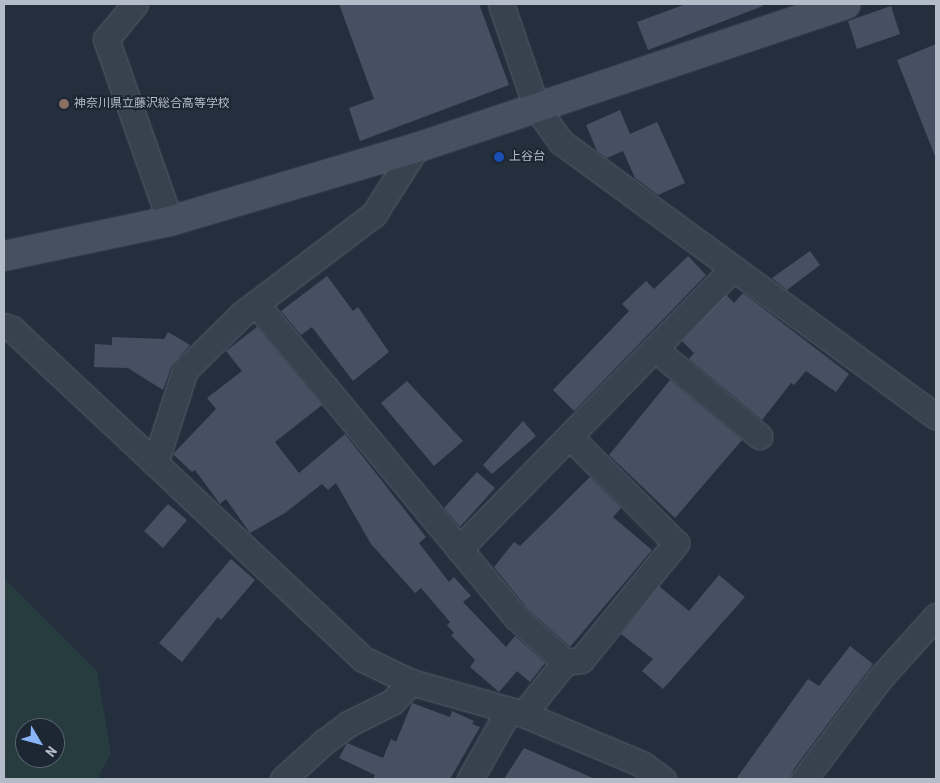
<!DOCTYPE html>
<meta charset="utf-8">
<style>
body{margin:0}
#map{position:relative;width:940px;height:783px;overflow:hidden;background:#242f3e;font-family:"Roboto Condensed","Noto Sans JP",sans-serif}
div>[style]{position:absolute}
.green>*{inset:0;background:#263c3f}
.building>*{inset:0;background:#455162}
.roads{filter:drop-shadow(0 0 1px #565f6c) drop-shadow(0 0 1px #565f6c)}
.street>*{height:25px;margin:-12.5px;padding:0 12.5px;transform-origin:12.5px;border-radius:12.5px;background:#38414e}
.secondary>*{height:28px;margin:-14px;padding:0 14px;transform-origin:14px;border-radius:14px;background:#465061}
.dots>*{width:14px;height:14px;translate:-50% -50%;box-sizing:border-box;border:2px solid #1d2633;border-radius:50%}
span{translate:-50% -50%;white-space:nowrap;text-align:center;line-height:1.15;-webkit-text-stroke:4px #1d2633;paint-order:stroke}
.poi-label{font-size:12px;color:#b4bcc9}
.left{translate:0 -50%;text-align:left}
.frame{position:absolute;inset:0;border:5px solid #b4bcc9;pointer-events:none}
.north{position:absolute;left:15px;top:718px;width:50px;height:50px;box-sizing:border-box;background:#1d2633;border:1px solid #59626f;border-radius:50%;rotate:127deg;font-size:14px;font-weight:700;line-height:20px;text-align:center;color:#b4bcc9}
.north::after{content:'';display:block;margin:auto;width:18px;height:22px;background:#8ab4f8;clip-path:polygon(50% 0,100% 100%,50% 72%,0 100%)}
</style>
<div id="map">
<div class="green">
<div style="clip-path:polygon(evenodd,4px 578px,97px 671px,111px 753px,97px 779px,4px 779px,4px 578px,25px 728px,55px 728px,55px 758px,25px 758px,25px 728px)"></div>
</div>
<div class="building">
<div style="clip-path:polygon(339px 4px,479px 4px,509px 85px,360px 141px,349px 108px,374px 99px)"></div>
<div style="clip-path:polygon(686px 4px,763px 4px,763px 6px,648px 50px,637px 22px)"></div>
<div style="clip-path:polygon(891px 6px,900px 34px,857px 49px,848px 21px)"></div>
<div style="clip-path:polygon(936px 44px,936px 156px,935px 156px,897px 60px)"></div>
<div style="clip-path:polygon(620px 110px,630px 134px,657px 122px,685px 183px,658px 195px,635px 178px,623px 151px,607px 158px,597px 151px,586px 125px)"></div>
<div style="clip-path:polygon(810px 251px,820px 265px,787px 290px,772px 278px)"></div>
<div style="clip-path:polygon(688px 256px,706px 275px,574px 411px,553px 390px,629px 311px,622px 304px,646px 281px,654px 289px)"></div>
<div style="clip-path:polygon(327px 276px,353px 311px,358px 307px,389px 352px,353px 381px,312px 327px,301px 335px,281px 311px)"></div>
<div style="clip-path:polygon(743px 293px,849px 374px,836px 392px,806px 371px,794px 385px,791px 383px,762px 420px,689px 359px,694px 353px,682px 341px,726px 295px,734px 303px)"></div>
<div style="clip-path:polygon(257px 327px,322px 405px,275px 442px,299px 473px,345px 434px,426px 537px,419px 543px,449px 582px,454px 577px,471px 596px,463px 602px,506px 647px,515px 636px,545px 663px,530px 682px,517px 671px,499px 692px,470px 667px,475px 660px,451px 635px,454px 633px,447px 625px,450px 622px,421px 588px,415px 593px,371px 544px,336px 483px,328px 490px,322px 484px,285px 513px,250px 533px,226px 499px,220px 504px,195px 470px,192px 472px,173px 454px,216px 409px,207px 398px,242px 371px,226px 351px)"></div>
<div style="clip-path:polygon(168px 332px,190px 345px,172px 365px,163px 390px,128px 368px,94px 367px,95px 344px,112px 345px,112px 337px,164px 339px)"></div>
<div style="clip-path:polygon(670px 380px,742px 440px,675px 518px,609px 455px)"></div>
<div style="clip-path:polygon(407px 381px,463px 441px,434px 466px,381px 403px)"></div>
<div style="clip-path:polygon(523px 421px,536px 436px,492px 474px,483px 465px)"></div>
<div style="clip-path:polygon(477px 472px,495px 488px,460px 527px,444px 508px)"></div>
<div style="clip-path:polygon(590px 477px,621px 508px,613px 517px,652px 550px,570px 647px,527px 608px,494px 567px,514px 542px,520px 546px)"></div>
<div style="clip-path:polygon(168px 504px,187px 520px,163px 548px,144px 531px)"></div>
<div style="clip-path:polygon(231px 559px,255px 580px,221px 620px,218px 617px,182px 662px,159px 643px)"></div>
<div style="clip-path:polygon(719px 575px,745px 597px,663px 689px,642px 671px,653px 659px,621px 634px,659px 586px,689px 611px)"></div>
<div style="clip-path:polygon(850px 646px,873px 664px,793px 770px,790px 779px,736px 779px,808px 679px,819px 686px)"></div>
<div style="clip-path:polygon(412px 703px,450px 717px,452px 711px,474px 721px,472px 724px,480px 727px,450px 779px,373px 779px,375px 775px,339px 758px,347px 743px,383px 758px,391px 739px,396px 742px)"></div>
<div style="clip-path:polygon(524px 748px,595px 779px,504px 779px)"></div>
</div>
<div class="roads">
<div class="street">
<div style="left:135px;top:4px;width:45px;rotate:129.6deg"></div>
<div style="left:106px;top:39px;width:193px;rotate:70.6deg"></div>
<div style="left:501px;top:4px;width:111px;rotate:71.1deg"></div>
<div style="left:537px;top:109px;width:41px;rotate:54deg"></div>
<div style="left:561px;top:142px;width:464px;rotate:36.2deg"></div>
<div style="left:416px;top:148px;width:78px;rotate:122.5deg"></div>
<div style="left:374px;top:214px;width:166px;rotate:142.9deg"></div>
<div style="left:242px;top:314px;width:80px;rotate:135.5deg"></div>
<div style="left:185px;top:370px;width:98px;rotate:107.9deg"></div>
<div style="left:155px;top:463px;width:286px;rotate:43.3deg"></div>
<div style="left:363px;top:659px;width:53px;rotate:25.6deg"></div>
<div style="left:411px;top:682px;width:116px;rotate:15.9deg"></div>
<div style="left:523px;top:714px;width:129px;rotate:22.8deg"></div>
<div style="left:642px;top:764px;width:26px;rotate:36deg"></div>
<div style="left:256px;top:304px;width:408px;rotate:50.3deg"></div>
<div style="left:517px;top:618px;width:65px;rotate:42.5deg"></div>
<div style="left:565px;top:662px;width:67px;rotate:128.9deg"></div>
<div style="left:4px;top:326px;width:9px;rotate:21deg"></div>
<div style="left:12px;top:329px;width:196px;rotate:43.1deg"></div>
<div style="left:655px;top:349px;width:136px;rotate:39.9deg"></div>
<div style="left:459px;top:549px;width:391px;rotate:-45.7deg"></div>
<div style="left:565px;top:662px;width:16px;rotate:-7deg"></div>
<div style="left:581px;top:660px;width:151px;rotate:-50.9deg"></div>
<div style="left:676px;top:543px;width:150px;rotate:-135deg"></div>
<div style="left:283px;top:779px;width:57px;rotate:-42.1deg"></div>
<div style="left:325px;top:741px;width:29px;rotate:-36deg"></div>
<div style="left:348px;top:724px;width:49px;rotate:-26.6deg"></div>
<div style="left:392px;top:702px;width:28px;rotate:-46deg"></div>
<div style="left:470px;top:779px;width:79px;rotate:-60.5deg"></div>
<div style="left:804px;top:779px;width:128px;rotate:-53deg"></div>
<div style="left:881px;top:677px;width:82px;rotate:-48deg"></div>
</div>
<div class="secondary">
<div style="left:4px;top:256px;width:170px;rotate:-11.9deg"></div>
<div style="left:170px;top:221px;width:257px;rotate:-16.5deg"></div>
<div style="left:416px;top:148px;width:453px;rotate:-18.5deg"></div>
</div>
</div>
<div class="dots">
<div style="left:64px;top:104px;background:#8d6e63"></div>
<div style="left:499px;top:157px;background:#1a4fb4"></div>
</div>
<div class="poi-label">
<span class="left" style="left:74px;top:104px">神奈川県立藤沢総合高等学校</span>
<span class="left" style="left:509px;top:157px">上谷台</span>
</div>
<div class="frame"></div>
<div class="north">N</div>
</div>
